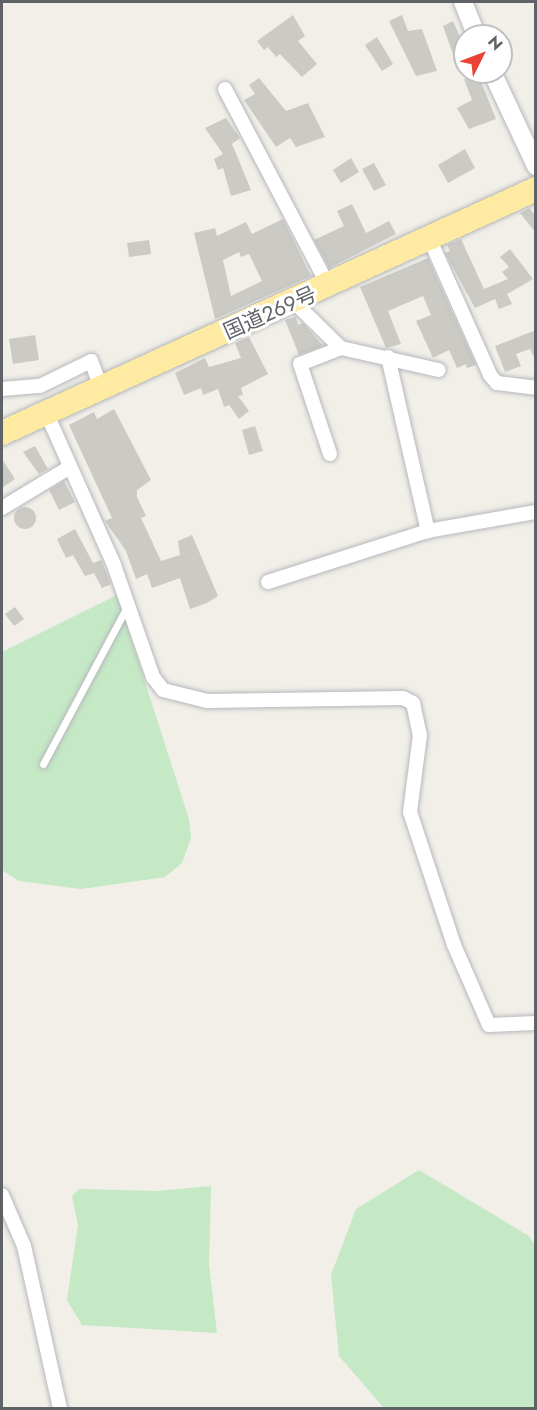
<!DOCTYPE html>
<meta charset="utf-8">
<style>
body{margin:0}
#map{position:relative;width:537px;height:1410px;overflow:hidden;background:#f1efe8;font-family:Jost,"Noto Sans JP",sans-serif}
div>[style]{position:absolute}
.green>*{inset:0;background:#c5e8c5}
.building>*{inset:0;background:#cccac5}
.round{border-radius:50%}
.roads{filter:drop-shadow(0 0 2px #b5b8bc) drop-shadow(0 0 2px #b5b8bc)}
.service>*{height:7px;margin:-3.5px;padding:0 3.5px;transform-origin:3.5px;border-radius:3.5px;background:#fff}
.minor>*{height:14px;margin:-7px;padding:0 7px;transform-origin:7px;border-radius:7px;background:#fff}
.tertiary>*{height:18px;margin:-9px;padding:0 9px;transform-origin:9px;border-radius:9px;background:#fff}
.trunk>*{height:24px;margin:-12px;padding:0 12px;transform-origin:12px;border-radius:12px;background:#feeaa1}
span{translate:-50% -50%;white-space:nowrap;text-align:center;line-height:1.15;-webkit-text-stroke:6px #fff;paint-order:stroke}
.street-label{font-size:21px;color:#5f6368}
.frame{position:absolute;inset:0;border:3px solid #5f6368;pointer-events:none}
.north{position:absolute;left:453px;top:24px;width:60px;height:60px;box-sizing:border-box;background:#fff;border:2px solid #bfc1c3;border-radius:50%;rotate:48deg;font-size:16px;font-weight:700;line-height:24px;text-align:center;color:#5f6368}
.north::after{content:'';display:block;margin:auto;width:21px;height:27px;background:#ea4335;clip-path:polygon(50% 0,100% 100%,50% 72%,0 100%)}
</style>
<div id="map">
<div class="green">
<div style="clip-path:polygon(117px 595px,189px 819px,191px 838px,182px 863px,165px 877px,81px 889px,19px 881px,2px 870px,2px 652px)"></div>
<div style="clip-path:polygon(419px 1170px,529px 1236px,535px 1245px,535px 1408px,384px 1408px,339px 1356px,331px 1275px,356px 1209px)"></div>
<div style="clip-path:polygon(211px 1186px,209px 1264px,217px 1333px,82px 1325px,67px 1300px,78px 1225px,72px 1196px,79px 1189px,157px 1191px)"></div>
</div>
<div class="building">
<div style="clip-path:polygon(293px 15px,305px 36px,298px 41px,317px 64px,302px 77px,280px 54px,276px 57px,268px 47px,264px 50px,257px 41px)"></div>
<div style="clip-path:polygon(402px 15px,408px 31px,422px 29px,437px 71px,416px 76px,389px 21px)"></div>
<div style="clip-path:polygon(453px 21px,465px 48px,465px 55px,455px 60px,443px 26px)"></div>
<div style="clip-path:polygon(377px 37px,393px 64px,382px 71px,365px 45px)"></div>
<div style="clip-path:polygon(478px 74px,496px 119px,469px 129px,457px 108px,472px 100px,464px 79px)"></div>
<div style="clip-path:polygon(259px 78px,286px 111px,308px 103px,325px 137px,296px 147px,290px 138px,276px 147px,244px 100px,255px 94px,249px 85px)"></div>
<div style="clip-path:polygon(226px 118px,240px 138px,232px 144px,251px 190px,231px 196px,223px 168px,218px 170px,214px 159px,223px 154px,205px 128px)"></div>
<div style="clip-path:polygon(465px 149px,475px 168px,448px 183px,438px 165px)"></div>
<div style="clip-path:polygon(351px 158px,359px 172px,341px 183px,333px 170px)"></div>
<div style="clip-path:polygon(374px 163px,386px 185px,374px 191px,362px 169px)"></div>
<div style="clip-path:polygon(352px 204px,366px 233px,389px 221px,396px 234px,329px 268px,314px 240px,344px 226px,337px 211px)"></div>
<div style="clip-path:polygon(529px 208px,536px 216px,536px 233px,520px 213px)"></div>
<div style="clip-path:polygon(evenodd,283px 219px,311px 276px,215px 319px,194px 233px,215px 228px,217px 236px,246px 222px,252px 234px,283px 219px,239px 252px,241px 257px,249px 254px,262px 281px,231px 296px,223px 260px,239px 252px)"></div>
<div style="clip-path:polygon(461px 239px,484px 289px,508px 279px,502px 272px,509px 267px,500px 257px,510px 249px,533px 279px,507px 294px,512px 304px,499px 309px,495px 299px,475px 308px,445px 253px,450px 251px,447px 245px)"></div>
<div style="clip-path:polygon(149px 240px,151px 254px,129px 257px,127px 243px)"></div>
<div style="clip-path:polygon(428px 258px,476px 365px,467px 368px,466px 364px,457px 368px,449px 350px,433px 358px,416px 321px,431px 315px,423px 296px,388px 311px,401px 344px,386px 348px,360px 287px)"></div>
<div style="clip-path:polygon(296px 317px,298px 325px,303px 323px,323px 346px,299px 355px,285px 320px)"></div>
<div style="clip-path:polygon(536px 330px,536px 361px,530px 349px,516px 354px,521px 366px,505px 372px,495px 346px)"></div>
<div style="clip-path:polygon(35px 335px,39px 360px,13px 364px,9px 339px)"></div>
<div style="clip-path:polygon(249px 337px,268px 374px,241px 388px,243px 395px,238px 396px,249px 411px,239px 419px,229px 405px,224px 407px,218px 389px,203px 395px,201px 388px,184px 395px,175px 373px,205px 358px,209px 367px,241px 358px,235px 343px)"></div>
<div style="clip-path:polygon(114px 409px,151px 480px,137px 490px,137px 497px,146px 516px,141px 518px,161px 561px,180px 555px,178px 541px,192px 535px,218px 596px,207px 603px,190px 609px,180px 578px,152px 588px,147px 574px,136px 579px,126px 551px,105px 521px,112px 518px,69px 425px,94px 412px,97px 419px)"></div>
<div style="clip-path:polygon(255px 426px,263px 451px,249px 455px,242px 430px)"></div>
<div style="clip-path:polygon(35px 446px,48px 469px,39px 474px,23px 452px)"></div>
<div style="clip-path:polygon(2px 459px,15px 479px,2px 488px)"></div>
<div style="clip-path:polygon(64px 481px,75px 502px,59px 510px,49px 490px)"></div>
<div class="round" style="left:14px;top:507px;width:22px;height:22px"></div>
<div style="clip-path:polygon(75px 529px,93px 563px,101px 560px,111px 584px,102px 588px,94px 573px,85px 576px,73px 555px,66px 558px,57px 539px)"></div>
<div style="clip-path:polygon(15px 607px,24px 619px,14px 626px,5px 614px)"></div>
</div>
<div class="roads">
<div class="service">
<div style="left:43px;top:764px;width:178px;rotate:-61.9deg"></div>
</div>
<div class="minor">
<div style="left:225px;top:89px;width:224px;rotate:62.3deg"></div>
<div style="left:430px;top:240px;width:148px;rotate:66deg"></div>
<div style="left:490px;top:375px;width:11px;rotate:49deg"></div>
<div style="left:497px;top:383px;width:39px;rotate:7deg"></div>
<div style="left:294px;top:302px;width:66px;rotate:44.4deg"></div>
<div style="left:341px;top:348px;width:100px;rotate:12.7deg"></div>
<div style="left:388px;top:357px;width:179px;rotate:77.1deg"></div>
<div style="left:2px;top:389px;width:38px;rotate:-5deg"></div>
<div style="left:40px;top:386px;width:57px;rotate:-26.1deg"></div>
<div style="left:91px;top:361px;width:31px;rotate:69deg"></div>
<div style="left:46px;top:412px;width:167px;rotate:66deg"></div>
<div style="left:114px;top:565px;width:119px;rotate:70.8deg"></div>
<div style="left:153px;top:677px;width:16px;rotate:52deg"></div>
<div style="left:163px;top:690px;width:45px;rotate:14deg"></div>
<div style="left:207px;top:701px;width:196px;rotate:-0.9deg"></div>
<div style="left:403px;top:698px;width:11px;rotate:27deg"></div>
<div style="left:413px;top:703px;width:33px;rotate:78deg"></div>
<div style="left:420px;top:735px;width:78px;rotate:97.4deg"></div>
<div style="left:410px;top:812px;width:140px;rotate:71.7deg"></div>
<div style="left:454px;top:945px;width:87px;rotate:66.4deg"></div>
<div style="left:489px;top:1025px;width:47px;rotate:-2.4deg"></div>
<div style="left:330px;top:454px;width:95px;rotate:-108.4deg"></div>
<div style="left:300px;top:364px;width:44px;rotate:-21.3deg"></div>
<div style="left:2px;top:508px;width:79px;rotate:-31.1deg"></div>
<div style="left:268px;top:582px;width:168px;rotate:-17.7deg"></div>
<div style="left:428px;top:531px;width:110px;rotate:-10deg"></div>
<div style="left:2px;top:1195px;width:56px;rotate:66.7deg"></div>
<div style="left:24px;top:1246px;width:166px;rotate:77.5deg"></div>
</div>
<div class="tertiary">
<div style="left:463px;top:2px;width:37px;rotate:68deg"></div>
<div style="left:492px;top:72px;width:104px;rotate:64.9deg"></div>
</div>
<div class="trunk">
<div style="left:2px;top:433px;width:587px;rotate:-24.56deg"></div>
</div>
</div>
<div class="street-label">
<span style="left:270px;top:313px;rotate:-24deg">国道269号</span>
</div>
<div class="frame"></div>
<div class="north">N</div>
</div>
